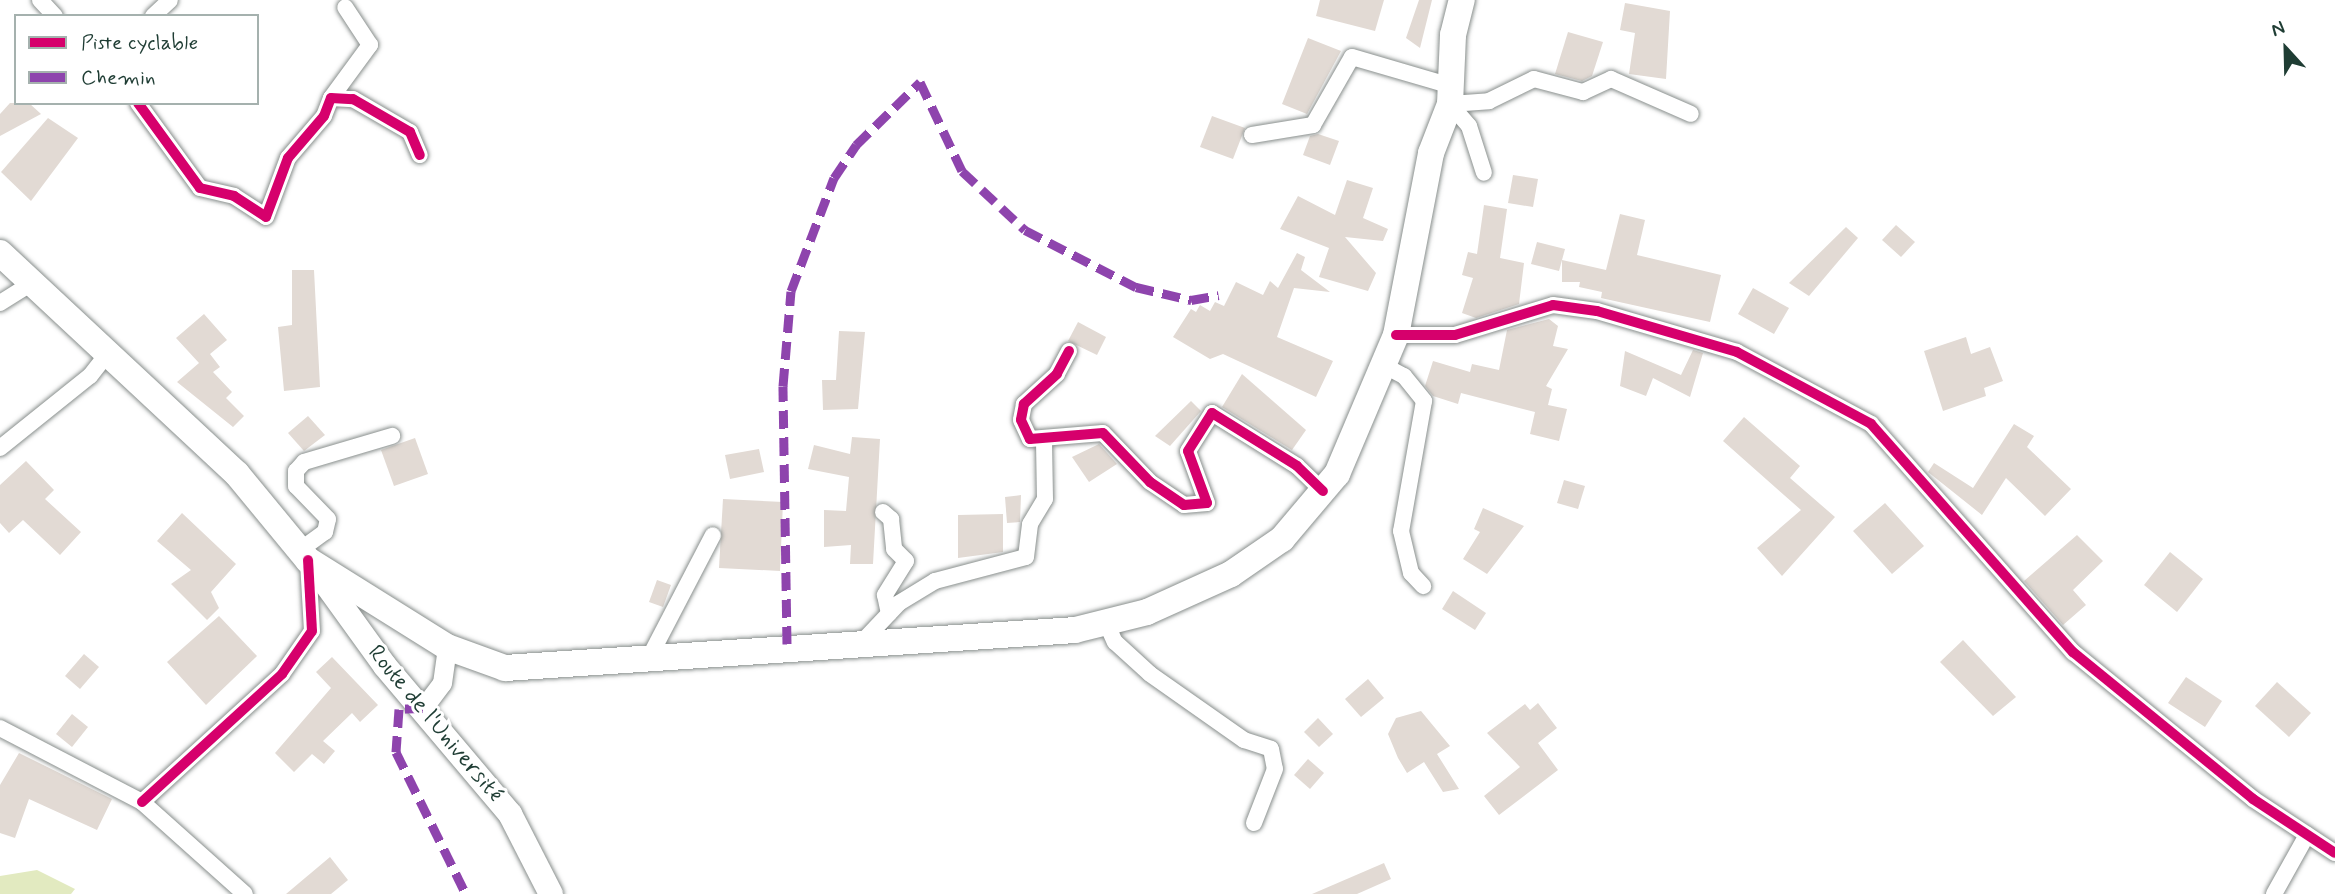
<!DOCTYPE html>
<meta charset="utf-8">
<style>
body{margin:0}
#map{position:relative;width:2335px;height:894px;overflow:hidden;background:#fff;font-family:Mynerve,sans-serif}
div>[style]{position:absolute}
.green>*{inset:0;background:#e2eac0}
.building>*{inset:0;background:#e2dad4}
.roads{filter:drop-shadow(0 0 2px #898f8d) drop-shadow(0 0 2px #898f8d)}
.minor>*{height:16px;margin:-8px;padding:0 8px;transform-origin:8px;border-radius:8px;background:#fff}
.tertiary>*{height:19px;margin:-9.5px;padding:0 9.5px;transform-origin:9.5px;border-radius:9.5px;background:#fff}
.primary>*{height:24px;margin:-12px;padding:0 12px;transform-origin:12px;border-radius:12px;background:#fff}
.trunk>*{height:26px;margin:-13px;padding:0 13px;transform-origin:13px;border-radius:13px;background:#fff}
.quiet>*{height:9px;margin-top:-4.5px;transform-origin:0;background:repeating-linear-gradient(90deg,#8e44ad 0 18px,transparent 0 27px)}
.cycleway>*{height:10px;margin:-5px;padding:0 5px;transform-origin:5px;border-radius:5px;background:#d6006c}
span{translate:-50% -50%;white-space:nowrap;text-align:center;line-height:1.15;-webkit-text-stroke:6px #fff;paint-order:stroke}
.street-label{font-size:23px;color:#1f3d34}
.legend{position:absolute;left:14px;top:14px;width:245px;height:91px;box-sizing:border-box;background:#fff;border:2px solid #a5b1ae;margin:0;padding:9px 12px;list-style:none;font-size:21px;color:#1f3d34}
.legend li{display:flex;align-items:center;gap:14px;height:35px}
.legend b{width:35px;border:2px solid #a5b1ae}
.north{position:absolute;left:2251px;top:14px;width:70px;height:70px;-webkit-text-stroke:5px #fff;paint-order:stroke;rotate:338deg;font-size:19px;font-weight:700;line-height:28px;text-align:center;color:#1f3d34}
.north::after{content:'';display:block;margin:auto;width:24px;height:32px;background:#1f3d34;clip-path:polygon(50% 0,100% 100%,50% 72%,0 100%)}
</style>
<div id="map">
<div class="green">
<div style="clip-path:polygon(37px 870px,75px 889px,71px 894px,0 894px,0 876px)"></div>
</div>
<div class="building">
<div style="clip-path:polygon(1320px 0,1384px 0,1375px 31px,1316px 16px)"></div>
<div style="clip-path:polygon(1419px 0,1432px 0,1420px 48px,1406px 38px)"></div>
<div style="clip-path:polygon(1625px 3px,1670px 11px,1666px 79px,1629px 74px,1635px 33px,1620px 30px)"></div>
<div style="clip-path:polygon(1568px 32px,1603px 42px,1592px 76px,1582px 81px,1555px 74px)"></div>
<div style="clip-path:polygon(1308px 38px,1341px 51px,1307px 114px,1282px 104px)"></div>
<div style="clip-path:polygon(10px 103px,29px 103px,41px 114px,0 136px,0 114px)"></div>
<div style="clip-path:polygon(1212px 116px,1245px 128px,1233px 159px,1200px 147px)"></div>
<div style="clip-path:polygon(48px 118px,78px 138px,31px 201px,1px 172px)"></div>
<div style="clip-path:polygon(1318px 134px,1339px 141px,1330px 165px,1303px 155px,1310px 136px)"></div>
<div style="clip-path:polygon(1513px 175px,1538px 179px,1533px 207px,1508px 203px)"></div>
<div style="clip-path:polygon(1347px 180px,1373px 188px,1363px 218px,1388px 229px,1383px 241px,1345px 237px,1376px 273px,1368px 291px,1319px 277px,1329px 248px,1280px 229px,1298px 196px,1335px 215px)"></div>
<div style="clip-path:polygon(1484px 205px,1507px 209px,1500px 258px,1524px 263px,1519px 304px,1476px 318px,1462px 313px,1473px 278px,1462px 275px,1468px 252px,1477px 254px)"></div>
<div style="clip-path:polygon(1620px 214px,1645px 220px,1637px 255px,1721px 275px,1710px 322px,1601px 298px,1602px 292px,1579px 287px,1580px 282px,1562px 282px,1562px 260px,1606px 270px)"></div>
<div style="clip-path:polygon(1896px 225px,1915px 242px,1901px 257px,1882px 240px)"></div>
<div style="clip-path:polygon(1846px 227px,1858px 238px,1809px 296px,1789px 283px)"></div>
<div style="clip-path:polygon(1537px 242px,1565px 249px,1559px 271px,1531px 264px)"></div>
<div style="clip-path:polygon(1297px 253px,1305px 257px,1301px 270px,1330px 292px,1294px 288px,1277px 337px,1333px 361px,1316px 397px,1223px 354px,1210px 359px,1173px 337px,1191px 309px,1196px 312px,1200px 305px,1210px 311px,1215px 302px,1224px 306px,1236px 282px,1263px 295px,1270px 281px,1278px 288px)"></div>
<div style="clip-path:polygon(292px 270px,314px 270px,320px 387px,284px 391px,278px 327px,292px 325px)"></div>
<div style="clip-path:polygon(1753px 288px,1789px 308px,1774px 334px,1738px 314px)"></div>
<div style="clip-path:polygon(204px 314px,227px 340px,210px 354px,220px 367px,213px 372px,232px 392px,226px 398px,244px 416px,233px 427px,177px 382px,199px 363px,176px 338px)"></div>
<div style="clip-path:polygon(1549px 319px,1558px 326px,1553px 346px,1568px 349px,1546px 386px,1552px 389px,1548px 405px,1567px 409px,1559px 441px,1530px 434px,1535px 412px,1461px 393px,1458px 404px,1433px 396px,1425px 386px,1433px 361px,1470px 372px,1472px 364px,1499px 370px,1507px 330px)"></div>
<div style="clip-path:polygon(1078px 322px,1106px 337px,1097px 355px,1068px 341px)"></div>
<div style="clip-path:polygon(839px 331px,865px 332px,858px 409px,823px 410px,822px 380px,836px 380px)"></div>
<div style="clip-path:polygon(1966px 337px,1971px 354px,1990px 347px,2003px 381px,1984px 388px,1986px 396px,1943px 411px,1924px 351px)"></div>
<div style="clip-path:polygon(1693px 350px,1703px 353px,1690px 397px,1653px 378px,1646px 396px,1620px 386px,1625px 351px,1681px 375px)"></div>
<div style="clip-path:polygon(1242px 374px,1306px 430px,1292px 450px,1222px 407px)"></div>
<div style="clip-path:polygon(1191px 401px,1201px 411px,1170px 446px,1155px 436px)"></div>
<div style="clip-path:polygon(308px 416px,325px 435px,304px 451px,288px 433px)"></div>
<div style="clip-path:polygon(1744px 417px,1800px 466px,1790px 478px,1835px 517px,1782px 576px,1757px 548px,1801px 510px,1723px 441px)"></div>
<div style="clip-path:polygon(2014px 424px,2034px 436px,2027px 447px,2071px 489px,2045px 516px,2006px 478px,1982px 515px,1928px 472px,1934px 463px,1973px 488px)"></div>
<div style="clip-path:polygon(852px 437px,880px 439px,873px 564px,850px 564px,851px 545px,824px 547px,824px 510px,846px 511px,849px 477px,808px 469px,814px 445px,850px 454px)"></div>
<div style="clip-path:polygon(415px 438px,428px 474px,394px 486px,381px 450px)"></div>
<div style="clip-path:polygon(1099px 444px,1117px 464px,1089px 482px,1072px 457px)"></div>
<div style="clip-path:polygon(759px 449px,764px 472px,730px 479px,725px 455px)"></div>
<div style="clip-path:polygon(26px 461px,54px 490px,45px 499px,81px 532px,60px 555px,23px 520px,9px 533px,0 523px,0 485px)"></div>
<div style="clip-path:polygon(1564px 480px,1585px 486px,1578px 509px,1557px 503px)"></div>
<div style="clip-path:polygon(1021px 495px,1020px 522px,1007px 523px,1005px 497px)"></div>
<div style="clip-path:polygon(723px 499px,783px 502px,780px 571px,719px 568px)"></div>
<div style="clip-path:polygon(1885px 503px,1924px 546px,1892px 574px,1853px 531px)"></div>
<div style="clip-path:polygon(1483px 508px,1524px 526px,1487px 574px,1463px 559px,1480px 532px,1474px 529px)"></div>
<div style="clip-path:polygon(182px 513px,236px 564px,211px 592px,219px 608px,207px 620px,171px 584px,191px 570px,157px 541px)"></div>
<div style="clip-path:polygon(1003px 514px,1003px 552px,958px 558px,958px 515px)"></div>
<div style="clip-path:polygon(2077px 535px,2103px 561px,2073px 590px,2086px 605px,2063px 625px,2024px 581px)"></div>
<div style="clip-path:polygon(2170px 552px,2203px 579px,2177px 612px,2144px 585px)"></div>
<div style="clip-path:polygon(657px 580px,671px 585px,663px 607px,649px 602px)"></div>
<div style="clip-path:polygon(1453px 591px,1486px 613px,1475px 630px,1442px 609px)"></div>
<div style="clip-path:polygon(219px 616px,257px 656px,206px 705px,167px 662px)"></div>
<div style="clip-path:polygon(1963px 640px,2016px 697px,1993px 716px,1940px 662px)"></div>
<div style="clip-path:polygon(84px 654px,99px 667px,80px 689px,65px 676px)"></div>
<div style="clip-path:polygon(332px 657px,378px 705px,360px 722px,352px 713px,323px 741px,335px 751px,324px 764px,312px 754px,294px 772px,275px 753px,331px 688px,316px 672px)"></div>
<div style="clip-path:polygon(2186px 677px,2222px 701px,2205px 727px,2168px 703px)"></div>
<div style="clip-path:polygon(1368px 679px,1384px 698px,1361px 717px,1345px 699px)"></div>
<div style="clip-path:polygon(2277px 682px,2311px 713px,2289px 737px,2255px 706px)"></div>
<div style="clip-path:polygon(1538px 703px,1557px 728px,1538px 743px,1558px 770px,1499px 815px,1484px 796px,1520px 767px,1487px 733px,1525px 704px,1530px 710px)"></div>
<div style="clip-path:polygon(1421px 711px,1450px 746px,1437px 754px,1459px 789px,1443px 792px,1424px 762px,1407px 773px,1398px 758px,1388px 734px,1396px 718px)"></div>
<div style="clip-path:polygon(72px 714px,88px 727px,72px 747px,56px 734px)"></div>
<div style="clip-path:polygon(1318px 718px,1333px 734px,1319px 747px,1304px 732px)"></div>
<div style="clip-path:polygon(19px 753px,112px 799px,97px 830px,29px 799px,15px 838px,0 833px,0 785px)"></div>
<div style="clip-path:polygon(1308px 759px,1324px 773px,1310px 789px,1294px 775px)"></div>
<div style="clip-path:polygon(330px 857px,348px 880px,331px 894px,286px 894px)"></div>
<div style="clip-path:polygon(1384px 863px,1391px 879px,1357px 894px,1312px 894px)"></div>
</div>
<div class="roads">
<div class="minor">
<div style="left:40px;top:0;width:22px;rotate:47deg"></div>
<div style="left:153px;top:16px;width:23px;rotate:-43deg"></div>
<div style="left:331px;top:98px;width:66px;rotate:-53.7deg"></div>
<div style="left:370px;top:45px;width:45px;rotate:-123.3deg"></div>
<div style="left:138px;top:103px;width:105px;rotate:53.9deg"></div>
<div style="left:200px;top:188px;width:35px;rotate:13deg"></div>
<div style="left:234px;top:196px;width:38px;rotate:33deg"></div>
<div style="left:266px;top:217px;width:63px;rotate:-69.6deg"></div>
<div style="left:288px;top:158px;width:55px;rotate:-49.4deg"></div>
<div style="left:324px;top:116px;width:19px;rotate:-69deg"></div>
<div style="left:331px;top:98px;width:22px;rotate:3deg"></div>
<div style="left:353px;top:99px;width:66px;rotate:30.1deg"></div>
<div style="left:410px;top:132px;width:25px;rotate:67deg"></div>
<div style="left:1450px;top:104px;width:39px;rotate:-4deg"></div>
<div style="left:1489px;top:101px;width:50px;rotate:-26.1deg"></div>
<div style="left:1534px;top:79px;width:51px;rotate:14.9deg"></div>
<div style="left:1583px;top:92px;width:31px;rotate:-25deg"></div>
<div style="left:1611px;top:79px;width:87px;rotate:23.6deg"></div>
<div style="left:1450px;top:104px;width:29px;rotate:49deg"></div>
<div style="left:1469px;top:126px;width:49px;rotate:72.3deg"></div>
<div style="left:1252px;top:135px;width:62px;rotate:-9.3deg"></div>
<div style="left:1313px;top:125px;width:78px;rotate:-60.2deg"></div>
<div style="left:1352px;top:57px;width:103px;rotate:16.3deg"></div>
<div style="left:0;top:303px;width:40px;rotate:-32deg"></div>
<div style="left:1396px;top:335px;width:59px"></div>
<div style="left:1455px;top:335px;width:102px;rotate:-17deg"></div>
<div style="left:1553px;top:305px;width:44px;rotate:7.8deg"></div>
<div style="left:1597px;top:311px;width:146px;rotate:16.3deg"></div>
<div style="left:1737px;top:352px;width:152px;rotate:28.2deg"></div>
<div style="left:1871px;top:424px;width:305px;rotate:48.5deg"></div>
<div style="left:2073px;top:652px;width:232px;rotate:39.2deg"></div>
<div style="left:2253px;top:799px;width:98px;rotate:33.4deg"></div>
<div style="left:1069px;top:351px;width:26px;rotate:118deg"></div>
<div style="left:1057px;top:374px;width:45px;rotate:137.7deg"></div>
<div style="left:1024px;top:404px;width:16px;rotate:101deg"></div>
<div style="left:1021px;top:420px;width:21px;rotate:65deg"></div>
<div style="left:1030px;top:439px;width:73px;rotate:-4.7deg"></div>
<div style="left:1103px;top:433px;width:68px;rotate:46.2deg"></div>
<div style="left:1150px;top:482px;width:41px;rotate:34.1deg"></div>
<div style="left:1184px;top:505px;width:23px;rotate:-5deg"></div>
<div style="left:1207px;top:503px;width:55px;rotate:-110.1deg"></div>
<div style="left:1188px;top:451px;width:45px;rotate:-57.7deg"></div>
<div style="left:1212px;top:413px;width:100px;rotate:31.9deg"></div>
<div style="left:1297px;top:466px;width:36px;rotate:44deg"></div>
<div style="left:1383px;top:365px;width:24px;rotate:28deg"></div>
<div style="left:1404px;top:376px;width:32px;rotate:51deg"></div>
<div style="left:1424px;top:401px;width:132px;rotate:100deg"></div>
<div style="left:1401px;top:531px;width:43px;rotate:76.6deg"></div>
<div style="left:1411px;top:573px;width:18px;rotate:47deg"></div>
<div style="left:0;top:448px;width:115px;rotate:-38.7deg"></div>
<div style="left:90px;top:376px;width:29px;rotate:-52deg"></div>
<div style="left:883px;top:512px;width:11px;rotate:41deg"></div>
<div style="left:891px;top:519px;width:30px;rotate:84deg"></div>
<div style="left:894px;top:549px;width:17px;rotate:45deg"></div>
<div style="left:906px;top:561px;width:40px;rotate:122deg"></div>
<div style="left:885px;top:595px;width:19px;rotate:78deg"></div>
<div style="left:300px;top:550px;width:31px;rotate:-36deg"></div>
<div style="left:325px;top:532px;width:13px;rotate:-77deg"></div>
<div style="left:328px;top:519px;width:46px;rotate:-134.1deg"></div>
<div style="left:296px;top:486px;width:15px;rotate:-90deg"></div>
<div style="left:296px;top:471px;width:12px;rotate:-48deg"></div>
<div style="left:304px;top:462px;width:92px;rotate:-16.5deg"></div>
<div style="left:1105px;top:620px;width:24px;rotate:66deg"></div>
<div style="left:1115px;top:642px;width:47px;rotate:42.4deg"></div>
<div style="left:1150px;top:674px;width:115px;rotate:35.1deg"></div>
<div style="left:1244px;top:740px;width:28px;rotate:18deg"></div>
<div style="left:1271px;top:749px;width:20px;rotate:79deg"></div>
<div style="left:1275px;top:769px;width:58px;rotate:111.3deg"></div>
<div style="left:863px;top:641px;width:52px;rotate:-46.5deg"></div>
<div style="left:899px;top:603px;width:42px;rotate:-31.4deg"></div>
<div style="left:935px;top:581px;width:94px;rotate:-14.8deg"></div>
<div style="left:1026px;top:557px;width:33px;rotate:-83deg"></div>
<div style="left:1030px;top:524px;width:29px;rotate:-59deg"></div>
<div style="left:1045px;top:499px;width:57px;rotate:-91deg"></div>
<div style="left:650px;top:656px;width:136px;rotate:-62.5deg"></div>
<div style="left:0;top:728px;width:160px;rotate:27.5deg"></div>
<div style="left:142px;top:802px;width:138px;rotate:41.8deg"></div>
<div style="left:142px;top:802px;width:190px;rotate:-42.4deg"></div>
<div style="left:282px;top:674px;width:52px;rotate:-55.1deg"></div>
<div style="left:312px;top:631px;width:70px;rotate:-93.3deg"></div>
<div style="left:2274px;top:894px;width:68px;rotate:-60.8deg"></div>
</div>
<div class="tertiary">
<div style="left:423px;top:708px;width:31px;rotate:-53deg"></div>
<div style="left:442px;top:683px;width:36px;rotate:-82deg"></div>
</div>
<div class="primary">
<div style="left:310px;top:562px;width:128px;rotate:54.2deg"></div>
<div style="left:385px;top:666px;width:194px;rotate:49.8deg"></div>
<div style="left:510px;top:814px;width:90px;rotate:62.9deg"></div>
</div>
<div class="trunk">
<div style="left:0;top:253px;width:324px;rotate:43deg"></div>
<div style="left:237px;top:474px;width:112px;rotate:50.5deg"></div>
<div style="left:308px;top:560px;width:164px;rotate:32deg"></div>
<div style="left:447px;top:647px;width:62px;rotate:19.9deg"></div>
<div style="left:505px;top:668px;width:571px;rotate:-3.81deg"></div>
<div style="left:1075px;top:630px;width:74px;rotate:-14deg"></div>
<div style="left:1147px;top:612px;width:92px;rotate:-24.3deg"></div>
<div style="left:1231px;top:574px;width:62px;rotate:-34.5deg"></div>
<div style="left:1282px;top:539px;width:85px;rotate:-49.8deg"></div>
<div style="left:1337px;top:474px;width:151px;rotate:-67deg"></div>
<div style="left:1396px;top:335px;width:185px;rotate:-79.1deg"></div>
<div style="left:1431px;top:153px;width:53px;rotate:-68.8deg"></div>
<div style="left:1450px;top:104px;width:69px;rotate:-87.5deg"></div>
<div style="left:1453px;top:35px;width:36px;rotate:-76deg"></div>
</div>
</div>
<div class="quiet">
<div style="left:787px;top:644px;width:258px;rotate:-90.9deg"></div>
<div style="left:783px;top:386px;width:95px;rotate:-85.2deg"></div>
<div style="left:791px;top:291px;width:121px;rotate:-69.2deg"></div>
<div style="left:834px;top:178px;width:40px;rotate:-56deg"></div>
<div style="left:856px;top:145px;width:90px;rotate:-44.5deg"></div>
<div style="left:920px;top:82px;width:98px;rotate:64.7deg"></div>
<div style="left:962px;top:171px;width:86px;rotate:43.1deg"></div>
<div style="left:1025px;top:230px;width:125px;rotate:27.2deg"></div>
<div style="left:1136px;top:287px;width:57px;rotate:13.3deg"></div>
<div style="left:1191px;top:300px;width:28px;rotate:-10deg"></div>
<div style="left:423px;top:708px;width:24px;rotate:178deg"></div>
<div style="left:399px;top:709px;width:43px;rotate:94deg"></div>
<div style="left:396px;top:752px;width:158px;rotate:63.8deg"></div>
</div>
<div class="cycleway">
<div style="left:138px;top:103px;width:105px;rotate:53.9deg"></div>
<div style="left:200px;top:188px;width:35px;rotate:13deg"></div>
<div style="left:234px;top:196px;width:38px;rotate:33deg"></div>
<div style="left:266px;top:217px;width:63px;rotate:-69.6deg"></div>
<div style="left:288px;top:158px;width:55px;rotate:-49.4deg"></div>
<div style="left:324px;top:116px;width:19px;rotate:-69deg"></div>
<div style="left:331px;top:98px;width:22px;rotate:3deg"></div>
<div style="left:353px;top:99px;width:66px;rotate:30.1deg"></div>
<div style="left:410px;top:132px;width:25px;rotate:67deg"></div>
<div style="left:1396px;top:335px;width:59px"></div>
<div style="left:1455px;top:335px;width:102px;rotate:-17deg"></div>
<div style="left:1553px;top:305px;width:44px;rotate:7.8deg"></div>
<div style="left:1597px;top:311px;width:146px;rotate:16.3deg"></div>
<div style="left:1737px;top:352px;width:152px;rotate:28.2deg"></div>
<div style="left:1871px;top:424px;width:305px;rotate:48.5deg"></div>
<div style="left:2073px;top:652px;width:232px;rotate:39.2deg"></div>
<div style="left:2253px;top:799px;width:98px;rotate:33.4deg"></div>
<div style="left:1069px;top:351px;width:26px;rotate:118deg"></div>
<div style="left:1057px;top:374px;width:45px;rotate:137.7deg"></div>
<div style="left:1024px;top:404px;width:16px;rotate:101deg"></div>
<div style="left:1021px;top:420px;width:21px;rotate:65deg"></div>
<div style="left:1030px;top:439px;width:73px;rotate:-4.7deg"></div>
<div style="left:1103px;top:433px;width:68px;rotate:46.2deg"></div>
<div style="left:1150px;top:482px;width:41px;rotate:34.1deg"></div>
<div style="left:1184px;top:505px;width:23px;rotate:-5deg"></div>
<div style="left:1207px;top:503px;width:55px;rotate:-110.1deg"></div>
<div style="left:1188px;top:451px;width:45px;rotate:-57.7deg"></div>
<div style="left:1212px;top:413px;width:100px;rotate:31.9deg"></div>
<div style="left:1297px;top:466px;width:36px;rotate:44deg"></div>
<div style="left:142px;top:802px;width:190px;rotate:-42.4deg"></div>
<div style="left:282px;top:674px;width:52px;rotate:-55.1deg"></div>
<div style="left:312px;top:631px;width:71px;rotate:-93.2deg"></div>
</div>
<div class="street-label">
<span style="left:435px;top:724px;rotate:50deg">Route de l'Université</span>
</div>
<ul class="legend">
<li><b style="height:9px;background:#d6006c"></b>Piste cyclable</li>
<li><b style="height:9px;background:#8e44ad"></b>Chemin</li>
</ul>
<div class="north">N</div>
</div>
